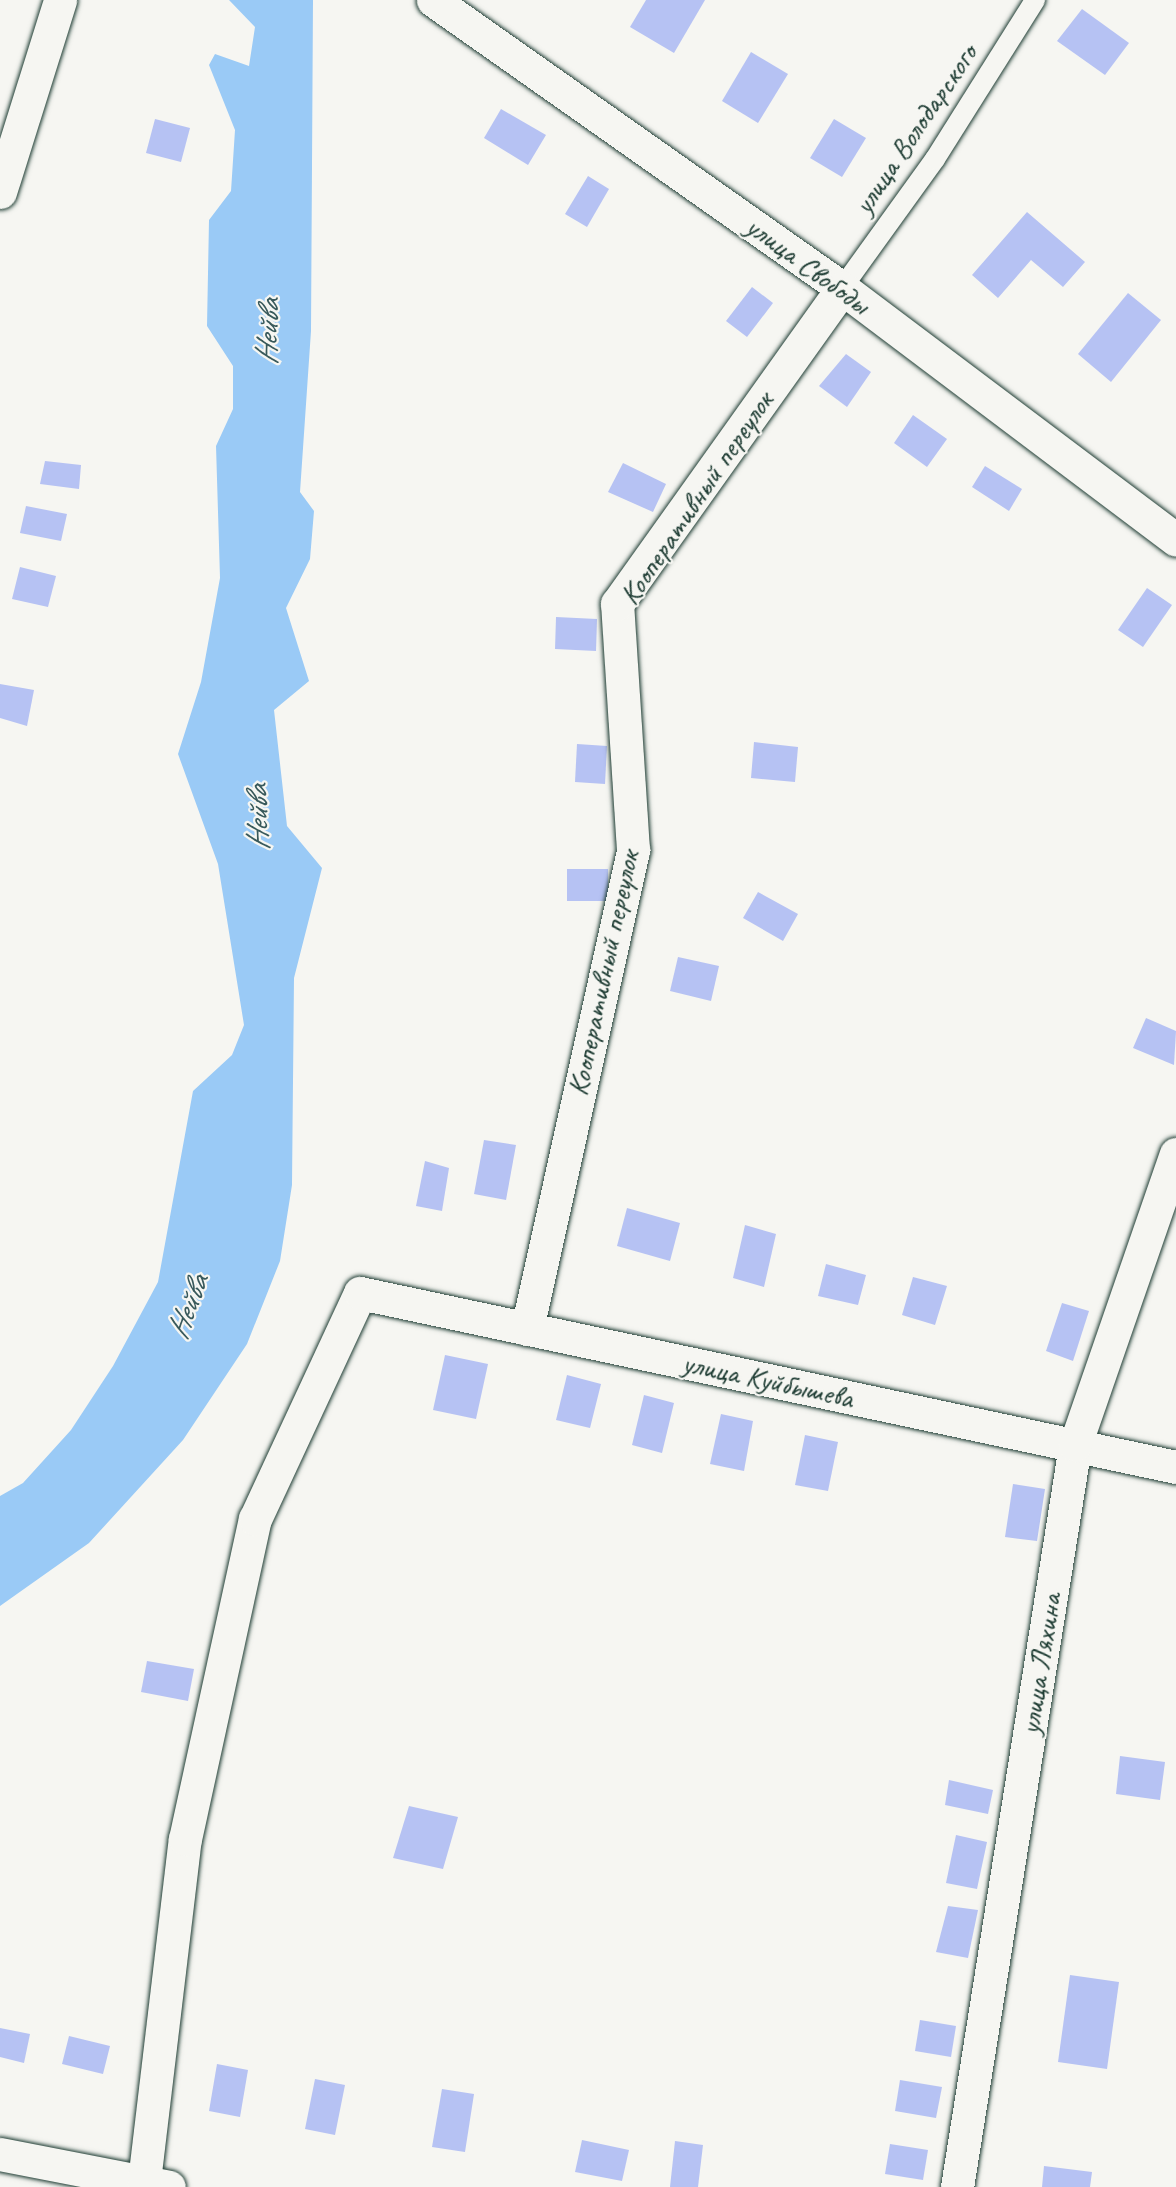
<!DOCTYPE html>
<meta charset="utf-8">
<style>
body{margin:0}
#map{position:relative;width:1176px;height:2187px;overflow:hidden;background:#f6f6f2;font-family:Caveat,sans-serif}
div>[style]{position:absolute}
.water>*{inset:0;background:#9acaf6}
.building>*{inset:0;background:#b6c2f3}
.roads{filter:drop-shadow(0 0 2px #1f3d34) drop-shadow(0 0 2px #1f3d34)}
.lane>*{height:20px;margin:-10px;padding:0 10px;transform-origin:10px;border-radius:10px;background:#f6f6f2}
.street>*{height:33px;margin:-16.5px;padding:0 16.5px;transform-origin:16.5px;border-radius:16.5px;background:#f6f6f2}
.secondary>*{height:33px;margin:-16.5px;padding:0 16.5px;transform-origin:16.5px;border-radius:16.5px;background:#f6f6f2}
span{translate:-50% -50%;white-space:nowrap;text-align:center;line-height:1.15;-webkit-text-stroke:4.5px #f6f6f2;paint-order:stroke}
.street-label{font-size:30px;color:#1f3d34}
.water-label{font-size:32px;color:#38595b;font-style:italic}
</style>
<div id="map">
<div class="water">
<div style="clip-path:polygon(229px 0,313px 0,311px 331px,300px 492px,314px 511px,310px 559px,286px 608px,309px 681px,274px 710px,287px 826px,322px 868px,294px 978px,292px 1185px,280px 1261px,247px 1344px,183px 1440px,89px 1543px,0 1606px,0 1496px,23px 1483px,71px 1430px,113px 1366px,158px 1282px,193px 1091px,232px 1055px,244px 1025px,218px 864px,178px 754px,201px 682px,220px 578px,216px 446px,233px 409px,233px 366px,207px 326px,209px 220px,231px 191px,235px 130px,209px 65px,215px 54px,249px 66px,255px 27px)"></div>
</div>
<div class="building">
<div style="clip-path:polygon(646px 0,705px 0,674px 53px,630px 27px)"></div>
<div style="clip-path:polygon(1082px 9px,1129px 43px,1105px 75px,1057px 41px)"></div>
<div style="clip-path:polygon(751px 52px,788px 74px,758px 123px,722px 101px)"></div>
<div style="clip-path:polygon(501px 109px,546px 135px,528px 165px,484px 138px)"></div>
<div style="clip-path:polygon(155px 119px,190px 128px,181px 162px,146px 153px)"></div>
<div style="clip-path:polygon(834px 119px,866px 138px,842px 177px,810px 158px)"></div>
<div style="clip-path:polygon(588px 176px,609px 189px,587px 227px,565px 214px)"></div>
<div style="clip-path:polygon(1027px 212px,1085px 262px,1063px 287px,1031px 260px,998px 298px,972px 275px)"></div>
<div style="clip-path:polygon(752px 287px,773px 303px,747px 337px,726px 321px)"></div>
<div style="clip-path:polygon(1128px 293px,1161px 320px,1111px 382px,1078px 354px)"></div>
<div style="clip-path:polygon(846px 354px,871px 372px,847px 407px,819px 386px)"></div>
<div style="clip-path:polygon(913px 415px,947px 439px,927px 467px,894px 443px)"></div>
<div style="clip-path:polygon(45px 461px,81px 465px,79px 489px,40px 484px)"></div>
<div style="clip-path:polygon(623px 463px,666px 484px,653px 512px,608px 492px)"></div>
<div style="clip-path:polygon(985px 466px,1022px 489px,1009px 511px,972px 487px)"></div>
<div style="clip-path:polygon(26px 506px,67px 514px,61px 541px,20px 533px)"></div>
<div style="clip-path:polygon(20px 567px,56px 576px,48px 607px,12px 599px)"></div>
<div style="clip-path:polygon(1147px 588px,1172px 605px,1143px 647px,1118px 630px)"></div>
<div style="clip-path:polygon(556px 617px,597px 619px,596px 651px,555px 649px)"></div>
<div style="clip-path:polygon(0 684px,34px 690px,27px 726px,0 718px)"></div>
<div style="clip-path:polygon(754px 742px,798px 747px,795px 782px,751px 778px)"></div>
<div style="clip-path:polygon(577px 744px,607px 746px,605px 784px,575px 782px)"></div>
<div style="clip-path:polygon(567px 869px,608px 869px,608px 901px,567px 901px)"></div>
<div style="clip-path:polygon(758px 892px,798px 914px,783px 941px,743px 918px)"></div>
<div style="clip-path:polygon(678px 957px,719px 966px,711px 1001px,670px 991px)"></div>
<div style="clip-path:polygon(1146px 1018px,1176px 1031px,1174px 1065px,1133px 1048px)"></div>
<div style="clip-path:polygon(484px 1140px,516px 1145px,506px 1200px,474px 1194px)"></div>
<div style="clip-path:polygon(425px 1161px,449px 1168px,442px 1211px,416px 1206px)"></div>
<div style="clip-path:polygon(627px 1208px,680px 1223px,670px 1261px,617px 1246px)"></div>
<div style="clip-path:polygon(745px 1225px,776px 1234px,764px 1287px,733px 1278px)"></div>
<div style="clip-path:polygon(826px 1264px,866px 1275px,858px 1305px,818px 1296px)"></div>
<div style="clip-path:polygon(913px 1277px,947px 1286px,935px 1325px,902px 1315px)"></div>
<div style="clip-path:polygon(1062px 1303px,1089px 1311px,1073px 1361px,1046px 1351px)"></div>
<div style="clip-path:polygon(445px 1355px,488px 1364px,476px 1419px,433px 1410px)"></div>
<div style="clip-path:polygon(567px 1375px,601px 1384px,590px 1428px,556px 1420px)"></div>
<div style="clip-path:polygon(644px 1395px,674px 1403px,662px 1453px,632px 1445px)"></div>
<div style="clip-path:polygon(721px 1414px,753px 1421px,744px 1471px,710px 1464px)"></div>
<div style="clip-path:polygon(805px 1435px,838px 1442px,828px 1491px,795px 1485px)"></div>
<div style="clip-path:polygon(1013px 1484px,1045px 1489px,1037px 1541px,1005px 1537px)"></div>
<div style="clip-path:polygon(147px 1661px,194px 1669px,188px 1701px,141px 1692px)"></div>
<div style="clip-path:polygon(1120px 1756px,1165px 1762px,1160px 1800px,1116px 1794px)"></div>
<div style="clip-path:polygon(949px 1780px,993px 1790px,988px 1814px,945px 1805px)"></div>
<div style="clip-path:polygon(409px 1806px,458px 1817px,443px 1869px,393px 1858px)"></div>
<div style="clip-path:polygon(956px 1835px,987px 1842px,977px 1889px,946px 1883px)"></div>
<div style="clip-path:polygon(948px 1906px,978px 1910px,968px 1958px,936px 1952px)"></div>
<div style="clip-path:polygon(1070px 1975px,1119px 1982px,1107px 2069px,1058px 2062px)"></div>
<div style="clip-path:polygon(920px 2020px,956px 2026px,951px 2057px,915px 2051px)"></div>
<div style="clip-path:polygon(0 2028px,30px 2034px,24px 2063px,0 2057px)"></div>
<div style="clip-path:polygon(69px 2036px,110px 2046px,103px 2074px,62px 2064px)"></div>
<div style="clip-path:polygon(217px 2064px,248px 2070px,240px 2117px,209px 2111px)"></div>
<div style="clip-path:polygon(315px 2079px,345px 2085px,335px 2135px,305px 2129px)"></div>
<div style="clip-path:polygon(900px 2080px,942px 2087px,936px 2118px,895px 2111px)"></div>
<div style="clip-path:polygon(442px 2089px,474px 2094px,465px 2152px,432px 2147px)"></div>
<div style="clip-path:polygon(582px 2140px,629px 2150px,622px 2181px,575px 2172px)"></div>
<div style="clip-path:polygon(675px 2141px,703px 2145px,698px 2187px,670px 2187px)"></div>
<div style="clip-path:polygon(890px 2144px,928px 2150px,923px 2180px,885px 2174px)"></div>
<div style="clip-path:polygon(1044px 2166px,1092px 2172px,1090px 2187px,1042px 2187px)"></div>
</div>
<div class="roads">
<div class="lane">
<div style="left:842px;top:288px;width:159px;rotate:-54.2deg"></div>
<div style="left:935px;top:159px;width:188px;rotate:-57.8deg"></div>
</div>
<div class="street">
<div style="left:0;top:192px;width:201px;rotate:-72.6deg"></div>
<div style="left:527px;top:1329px;width:491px;rotate:-77.5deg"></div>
<div style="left:633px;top:850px;width:247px;rotate:-93.7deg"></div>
<div style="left:617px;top:604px;width:388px;rotate:-54.5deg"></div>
<div style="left:0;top:2154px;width:172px;rotate:11deg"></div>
<div style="left:144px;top:2181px;width:344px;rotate:-83.2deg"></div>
<div style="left:185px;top:1839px;width:328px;rotate:-77.7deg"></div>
<div style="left:255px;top:1519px;width:249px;rotate:-65.1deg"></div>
<div style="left:360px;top:1293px;width:834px;rotate:12.04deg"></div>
<div style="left:957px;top:2187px;width:751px;rotate:-80.96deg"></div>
<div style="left:1075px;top:1445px;width:308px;rotate:-70.9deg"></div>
</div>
<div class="secondary">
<div style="left:433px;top:0;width:500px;rotate:35.15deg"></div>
<div style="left:842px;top:288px;width:418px;rotate:37deg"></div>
</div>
</div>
<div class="street-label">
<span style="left:915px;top:129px;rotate:-56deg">улица Володарского</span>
<span style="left:808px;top:265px;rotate:36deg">улица Свободы</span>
<span style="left:696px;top:498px;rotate:-56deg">Кооперативный переулок</span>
<span style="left:603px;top:973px;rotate:-78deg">Кооперативный переулок</span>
<span style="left:768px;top:1380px;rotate:12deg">улица Куйбышева</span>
<span style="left:1040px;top:1664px;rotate:-81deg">улица Ляхина</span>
</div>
<div class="water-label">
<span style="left:268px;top:332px;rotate:-87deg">Нейва</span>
<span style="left:258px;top:818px;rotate:-91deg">Нейва</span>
<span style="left:188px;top:1307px;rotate:-69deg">Нейва</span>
</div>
</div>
